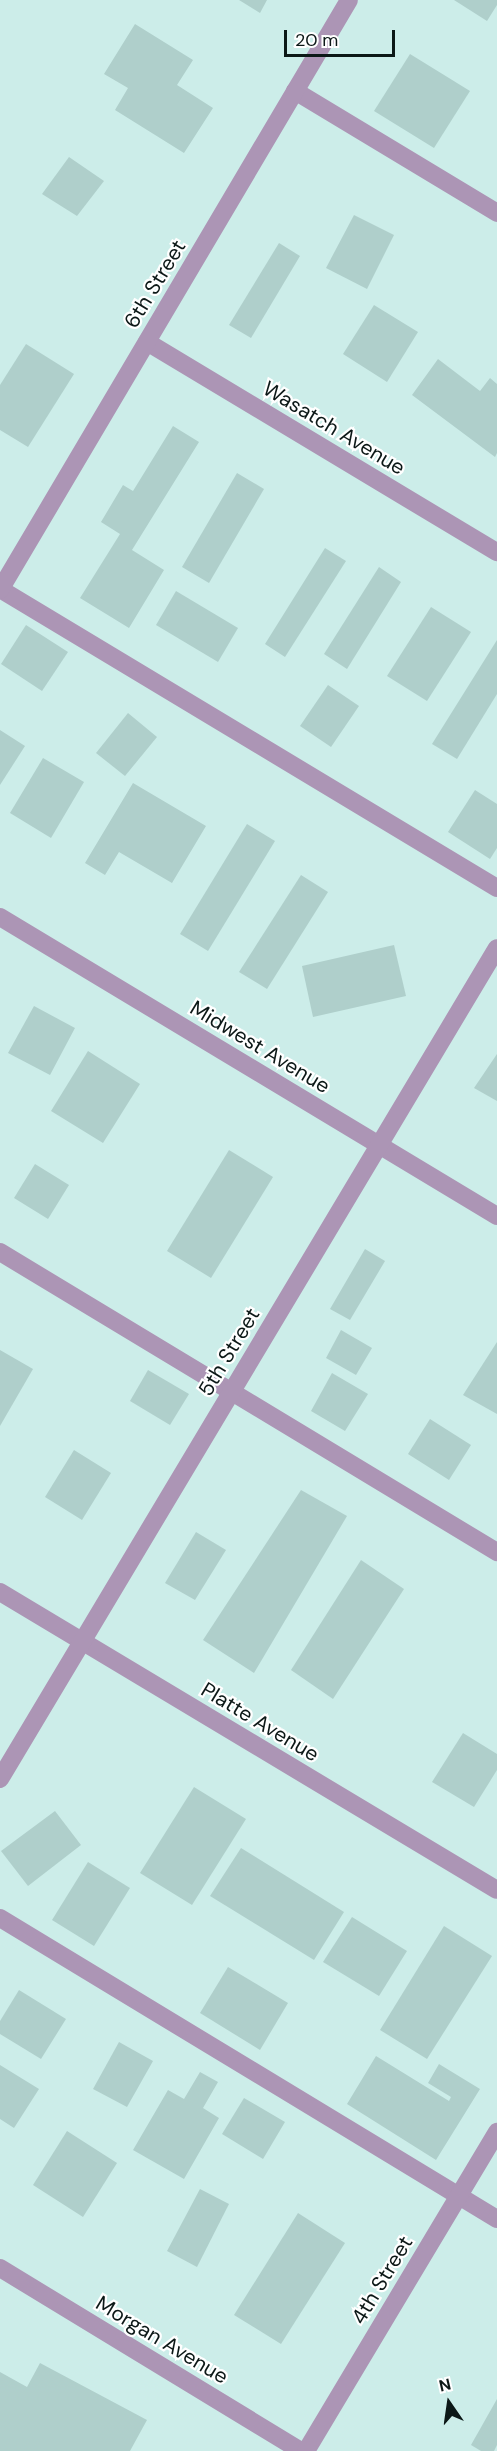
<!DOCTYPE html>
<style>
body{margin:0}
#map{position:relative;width:497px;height:2451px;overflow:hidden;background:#ccede9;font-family:"DM Sans",sans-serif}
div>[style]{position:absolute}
.building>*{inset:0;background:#afcfcb}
.minor>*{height:18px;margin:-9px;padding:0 9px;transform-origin:9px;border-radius:9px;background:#ac95b5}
span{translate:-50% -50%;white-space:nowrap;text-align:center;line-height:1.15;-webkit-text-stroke:4.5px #fff;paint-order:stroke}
.street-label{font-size:21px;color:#0c1817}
.north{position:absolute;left:419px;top:2373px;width:60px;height:60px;-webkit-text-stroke:4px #fff;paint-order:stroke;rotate:347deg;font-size:16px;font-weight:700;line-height:24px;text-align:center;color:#0c1817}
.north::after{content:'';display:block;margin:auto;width:21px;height:27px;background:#0c1817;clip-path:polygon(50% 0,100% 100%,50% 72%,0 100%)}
.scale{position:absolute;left:284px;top:30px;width:111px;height:27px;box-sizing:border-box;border:3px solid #0c1817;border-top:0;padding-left:8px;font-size:18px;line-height:21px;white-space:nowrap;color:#0c1817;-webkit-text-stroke:4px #fff;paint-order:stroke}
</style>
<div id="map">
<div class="building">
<div style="clip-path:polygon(239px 0,267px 0,260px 13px)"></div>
<div style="clip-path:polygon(454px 0,497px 0,497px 5px,487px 21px)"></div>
<div style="clip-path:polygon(135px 24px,193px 60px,177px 85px,213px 108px,184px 153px,115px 110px,128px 88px,104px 74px)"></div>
<div style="clip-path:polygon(410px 54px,470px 91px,434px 148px,374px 111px)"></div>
<div style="clip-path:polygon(69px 157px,104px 181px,77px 216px,42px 194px)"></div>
<div style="clip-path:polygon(354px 215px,394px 235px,367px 289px,326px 268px)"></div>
<div style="clip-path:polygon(279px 243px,300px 256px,251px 338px,229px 325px)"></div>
<div style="clip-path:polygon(374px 305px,418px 332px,387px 382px,343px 354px)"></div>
<div style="clip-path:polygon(26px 344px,74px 374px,28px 447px,0 430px,0 385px)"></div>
<div style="clip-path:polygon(438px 359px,480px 391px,490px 378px,497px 384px,497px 453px,495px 457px,412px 395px)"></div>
<div style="clip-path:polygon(173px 426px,199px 442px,132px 550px,164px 570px,129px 628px,80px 598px,120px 534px,101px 522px,123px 485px,133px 491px)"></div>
<div style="clip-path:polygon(237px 473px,264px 489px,209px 583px,182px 567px)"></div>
<div style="clip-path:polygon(325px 548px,346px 561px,285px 657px,265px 644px)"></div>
<div style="clip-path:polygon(379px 567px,401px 582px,347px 669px,324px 654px)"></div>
<div style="clip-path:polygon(176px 591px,238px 628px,218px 662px,156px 625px)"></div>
<div style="clip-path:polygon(431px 607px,471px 632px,427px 701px,387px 676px)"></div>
<div style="clip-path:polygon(26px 625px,68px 652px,42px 691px,1px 664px)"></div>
<div style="clip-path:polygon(497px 640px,497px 694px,457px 759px,432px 744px)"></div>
<div style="clip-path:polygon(328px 685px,359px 706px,331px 747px,300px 726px)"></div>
<div style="clip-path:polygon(128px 713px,157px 737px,125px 776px,96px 753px)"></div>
<div style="clip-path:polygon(0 730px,25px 746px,0 785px)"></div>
<div style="clip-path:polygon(43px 758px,84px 782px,51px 838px,10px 813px)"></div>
<div style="clip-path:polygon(133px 783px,206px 826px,172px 883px,119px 852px,105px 875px,85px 863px)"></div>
<div style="clip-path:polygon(475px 790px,497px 804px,497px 848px,490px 859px,448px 832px)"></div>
<div style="clip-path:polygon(247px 824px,275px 841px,208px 951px,180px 934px)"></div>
<div style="clip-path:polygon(301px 875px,328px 892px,267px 989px,239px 972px)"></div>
<div style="clip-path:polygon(394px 945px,406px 996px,313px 1017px,302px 966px)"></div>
<div style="clip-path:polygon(34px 1006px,75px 1028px,50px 1075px,8px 1053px)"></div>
<div style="clip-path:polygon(88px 1051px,140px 1084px,103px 1143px,51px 1111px)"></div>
<div style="clip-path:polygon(497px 1054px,497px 1101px,474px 1088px)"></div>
<div style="clip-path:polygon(229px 1150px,273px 1177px,211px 1278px,167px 1251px)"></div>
<div style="clip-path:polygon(35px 1164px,69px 1185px,48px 1219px,14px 1198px)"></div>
<div style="clip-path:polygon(365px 1249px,385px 1261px,350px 1320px,330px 1309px)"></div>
<div style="clip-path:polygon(341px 1330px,372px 1348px,356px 1375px,326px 1358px)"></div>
<div style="clip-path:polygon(497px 1342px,497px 1414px,463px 1395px)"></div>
<div style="clip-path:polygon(0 1350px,33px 1369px,0 1426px)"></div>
<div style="clip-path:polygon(148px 1370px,189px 1394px,170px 1425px,130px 1401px)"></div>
<div style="clip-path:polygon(332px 1373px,368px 1394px,345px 1431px,311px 1411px)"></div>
<div style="clip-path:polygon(430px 1419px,471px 1445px,449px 1480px,408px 1454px)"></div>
<div style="clip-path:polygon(74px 1450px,111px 1473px,82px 1520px,45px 1497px)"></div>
<div style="clip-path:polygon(301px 1490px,347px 1516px,254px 1673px,203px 1640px)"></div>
<div style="clip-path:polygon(196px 1532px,226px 1550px,195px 1600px,165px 1583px)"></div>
<div style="clip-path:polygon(361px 1560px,404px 1589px,333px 1699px,291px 1670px)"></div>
<div style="clip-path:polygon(463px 1733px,497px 1754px,497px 1770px,474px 1807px,432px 1782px)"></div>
<div style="clip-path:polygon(194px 1787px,246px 1819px,192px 1905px,140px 1873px)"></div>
<div style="clip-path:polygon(55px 1811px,81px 1845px,28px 1886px,1px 1851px)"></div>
<div style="clip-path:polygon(241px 1848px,344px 1912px,314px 1960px,210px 1896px)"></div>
<div style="clip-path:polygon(88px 1862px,130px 1888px,94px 1946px,52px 1920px)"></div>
<div style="clip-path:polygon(352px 1917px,407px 1951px,379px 1996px,323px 1962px)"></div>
<div style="clip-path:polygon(444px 1926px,492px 1956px,427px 2059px,380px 2030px)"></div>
<div style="clip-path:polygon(228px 1967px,288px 2003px,260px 2050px,200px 2013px)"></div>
<div style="clip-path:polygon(19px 1990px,66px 2019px,41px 2059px,0 2034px,0 2021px)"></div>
<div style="clip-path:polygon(119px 2042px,153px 2061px,127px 2107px,93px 2089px)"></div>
<div style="clip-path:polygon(376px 2056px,449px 2101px,451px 2097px,428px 2083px,439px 2064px,480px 2089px,436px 2160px,347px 2104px)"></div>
<div style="clip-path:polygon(0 2065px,39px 2089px,14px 2128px,0 2119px)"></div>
<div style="clip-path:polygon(200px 2072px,218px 2082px,203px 2108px,219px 2118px,184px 2179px,133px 2150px,168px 2090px,184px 2099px)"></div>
<div style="clip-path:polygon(244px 2098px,285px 2122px,263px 2159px,222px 2134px)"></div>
<div style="clip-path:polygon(67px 2131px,117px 2163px,83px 2217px,33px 2185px)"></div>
<div style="clip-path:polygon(200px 2189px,229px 2204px,197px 2267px,167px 2251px)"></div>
<div style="clip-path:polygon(298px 2213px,345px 2243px,281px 2344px,234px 2315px)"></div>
<div style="clip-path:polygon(40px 2363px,147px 2420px,130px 2451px,0 2451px,0 2372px,27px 2387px)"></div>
<div style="clip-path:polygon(497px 2399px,497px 2445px,494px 2451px,481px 2451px,471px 2445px)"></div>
</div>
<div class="minor">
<div style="left:295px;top:91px;width:236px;rotate:31.1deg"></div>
<div style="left:147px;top:342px;width:408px;rotate:31deg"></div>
<div style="left:0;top:589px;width:580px;rotate:31.03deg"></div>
<div style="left:0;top:590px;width:685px;rotate:-59.39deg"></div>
<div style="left:0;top:917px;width:580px;rotate:31.03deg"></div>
<div style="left:0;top:1252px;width:581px;rotate:31.12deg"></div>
<div style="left:0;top:1592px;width:579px;rotate:30.95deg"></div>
<div style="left:0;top:1779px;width:968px;rotate:-59.12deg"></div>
<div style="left:0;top:1918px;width:581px;rotate:31.2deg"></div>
<div style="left:0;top:2268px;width:352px;rotate:31.3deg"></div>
<div style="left:306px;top:2451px;width:372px;rotate:-59.1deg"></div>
</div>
<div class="street-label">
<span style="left:155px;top:284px;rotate:-59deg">6th Street</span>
<span style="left:334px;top:428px;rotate:31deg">Wasatch Avenue</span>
<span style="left:260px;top:1047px;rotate:31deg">Midwest Avenue</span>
<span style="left:229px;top:1352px;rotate:-59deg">5th Street</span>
<span style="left:260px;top:1722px;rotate:31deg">Platte Avenue</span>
<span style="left:382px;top:2280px;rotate:-59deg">4th Street</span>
<span style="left:162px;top:2340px;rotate:31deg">Morgan Avenue</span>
</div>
<div class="north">N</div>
<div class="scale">20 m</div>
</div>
